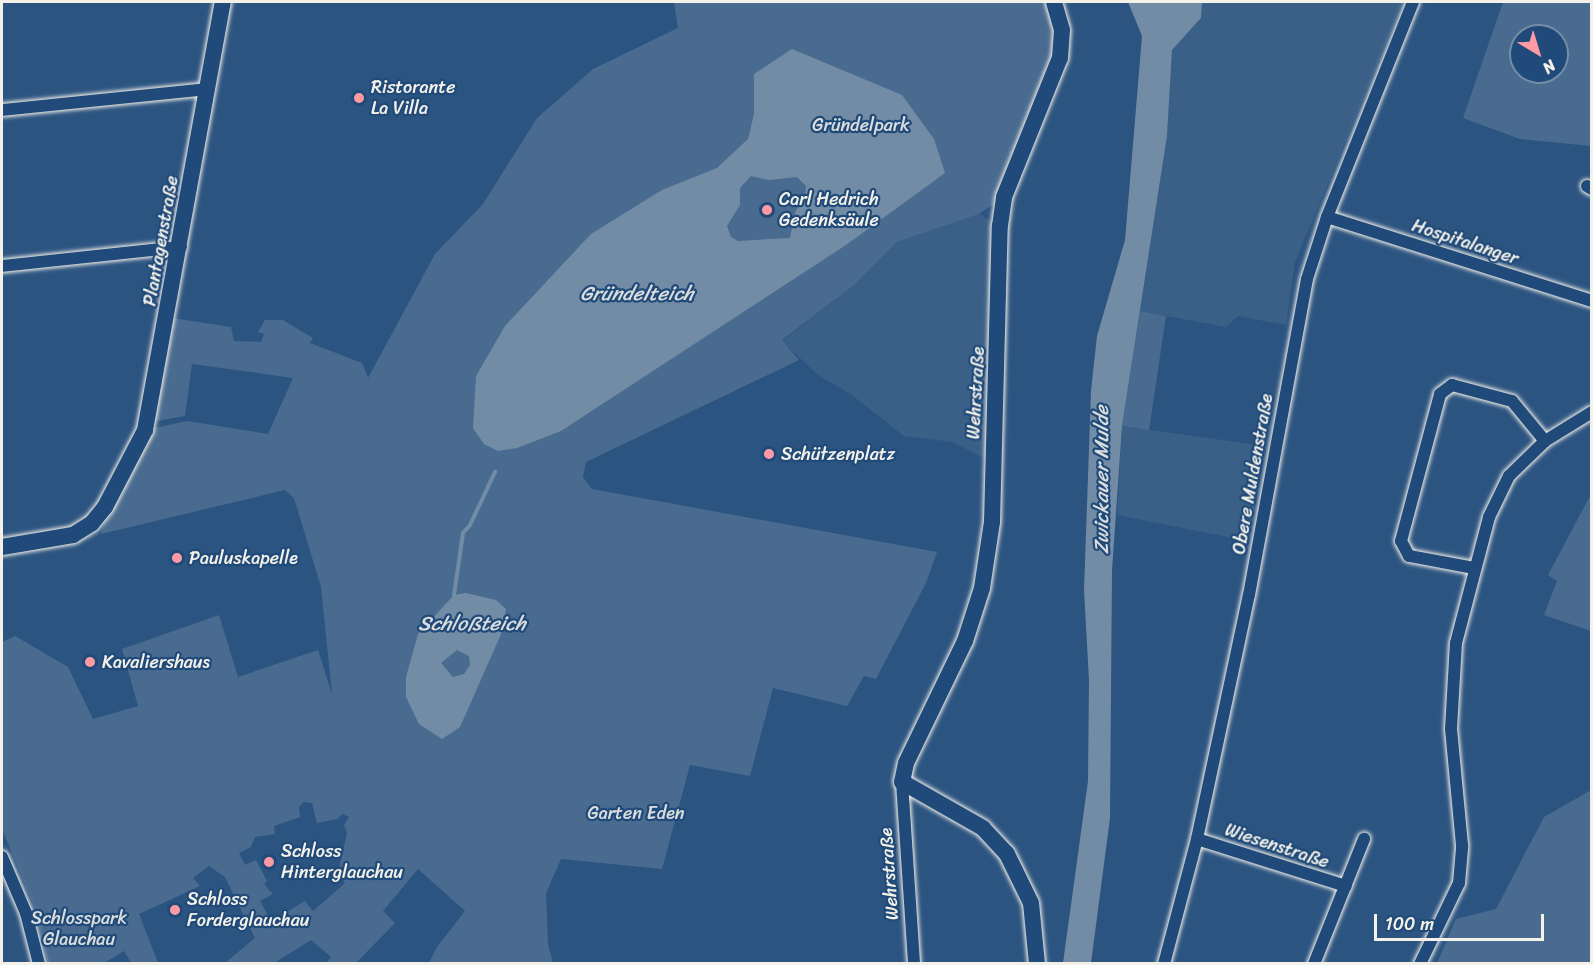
<!DOCTYPE html>
<meta charset="utf-8">
<style>
body{margin:0}
#map{position:relative;width:1593px;height:965px;overflow:hidden;background:#2c5481;font-family:Sriracha,sans-serif}
div>[style]{position:absolute}
.built>*{inset:0;background:#3b6088}
.green>*{inset:0;background:#496b90}
.water>*{inset:0;background:#738ca6}
.stream>*{height:4px;margin:-2px;padding:0 2px;transform-origin:2px;border-radius:2px;background:#738ca6}
.roads{filter:drop-shadow(0 0 2px #f4f1e8) drop-shadow(0 0 2px #f4f1e8)}
.street>*{height:12px;margin:-6px;padding:0 6px;transform-origin:6px;border-radius:6px;background:#1f4a7a}
.secondary>*{height:16px;margin:-8px;padding:0 8px;transform-origin:8px;border-radius:8px;background:#1f4a7a}
.dots>*{width:16px;height:16px;translate:-50% -50%;box-sizing:border-box;border:3px solid #1f4a7a;border-radius:50%}
span{translate:-50% -50%;white-space:nowrap;text-align:center;line-height:1.15;-webkit-text-stroke:4.5px #1f4a7a;paint-order:stroke}
.poi-label{font-size:18px;color:#f4f1e8}
.left{translate:0 -50%;text-align:left}
.park-label{font-size:18px;color:#dadddb}
.street-label{font-size:18px;color:#f4f1e8}
.water-label{font-size:20px;color:#dadddb;font-style:italic}
.frame{position:absolute;inset:0;border:3px solid #f4f1e8;pointer-events:none}
.north{position:absolute;left:1509px;top:24px;width:60px;height:60px;box-sizing:border-box;background:#1f4a7a;border:2px solid #748da6;border-radius:50%;rotate:142deg;font-size:16px;font-weight:700;line-height:24px;text-align:center;color:#f4f1e8}
.north::after{content:'';display:block;margin:auto;width:21px;height:27px;background:#ff9aa2;clip-path:polygon(50% 0,100% 100%,50% 72%,0 100%)}
.scale{position:absolute;left:1374px;top:914px;width:170px;height:27px;box-sizing:border-box;border:3px solid #f4f1e8;border-top:0;padding-left:8px;font-size:18px;line-height:21px;white-space:nowrap;color:#f4f1e8;-webkit-text-stroke:4px #1f4a7a;paint-order:stroke}
</style>
<div id="map">
<div class="built">
<div style="clip-path:polygon(1202px 2px,1403px 2px,1295px 262px,1286px 325px,1238px 316px,1226px 327px,1140px 311px,1167px 136px,1172px 50px,1201px 18px)"></div>
<div style="clip-path:polygon(979px 214px,1000px 226px,993px 463px,953px 442px,904px 436px,852px 395px,818px 375px,782px 341px,853px 286px,897px 242px)"></div>
<div style="clip-path:polygon(1122px 426px,1265px 446px,1248px 541px,1117px 515px)"></div>
</div>
<div class="green">
<div style="clip-path:polygon(evenodd,674px 2px,1054px 2px,1062px 30px,1004px 197px,979px 214px,897px 242px,853px 286px,782px 340px,799px 360px,586px 462px,583px 477px,592px 489px,937px 552px,926px 583px,876px 679px,864px 676px,847px 706px,773px 688px,750px 776px,690px 765px,662px 869px,561px 859px,546px 893px,548px 944px,553px 963px,429px 963px,437px 947px,465px 911px,418px 869px,383px 911px,395px 923px,356px 963px,326px 963px,331px 957px,311px 940px,274px 963px,225px 963px,255px 938px,225px 877px,209px 866px,193px 878px,200px 886px,139px 914px,158px 963px,131px 963px,124px 951px,104px 963px,48px 963px,35px 908px,2px 829px,2px 642px,15px 636px,68px 667px,93px 719px,138px 706px,122px 649px,219px 615px,238px 677px,318px 650px,332px 694px,321px 587px,294px 498px,285px 490px,101px 534px,118px 482px,145px 430px,187px 421px,268px 434px,293px 378px,192px 364px,185px 416px,146px 423px,172px 318px,231px 327px,234px 341px,261px 342px,264px 334px,258px 332px,265px 320px,283px 320px,313px 338px,310px 343px,362px 363px,368px 378px,435px 254px,483px 204px,537px 118px,593px 69px,678px 28px,674px 2px,304px 802px,312px 803px,317px 823px,338px 819px,342px 814px,349px 817px,344px 825px,347px 834px,338px 872px,345px 883px,313px 911px,305px 901px,271px 921px,260px 901px,273px 894px,264px 884px,267px 881px,256px 860px,245px 865px,239px 853px,251px 847px,255px 837px,275px 834px,274px 826px,300px 817px,299px 807px,304px 802px)"></div>
<div style="clip-path:polygon(evenodd,1503px 2px,1591px 2px,1591px 146px,1520px 139px,1463px 118px,1503px 2px,1521px 36px,1557px 36px,1557px 72px,1521px 72px,1521px 36px)"></div>
<div style="clip-path:polygon(1140px 311px,1166px 316px,1149px 430px,1122px 426px)"></div>
<div style="clip-path:polygon(1591px 494px,1591px 631px,1544px 615px,1557px 581px,1548px 575px)"></div>
<div style="clip-path:polygon(1591px 790px,1591px 963px,1437px 963px,1456px 919px,1496px 909px,1544px 817px)"></div>
</div>
<div class="water">
<div style="clip-path:polygon(1128px 2px,1202px 2px,1201px 18px,1172px 50px,1167px 136px,1122px 426px,1112px 570px,1110px 818px,1091px 963px,1063px 963px,1088px 781px,1089px 680px,1084px 590px,1091px 391px,1097px 336px,1125px 240px,1142px 36px)"></div>
<div style="clip-path:polygon(evenodd,792px 49px,902px 95px,934px 139px,945px 173px,846px 245px,561px 431px,517px 448px,498px 451px,484px 444px,473px 428px,476px 376px,505px 326px,591px 234px,662px 190px,717px 168px,748px 139px,754px 114px,754px 74px,792px 49px,751px 176px,769px 180px,797px 177px,806px 186px,805px 197px,795px 212px,790px 238px,738px 241px,731px 237px,727px 226px,740px 205px,740px 188px,751px 176px)"></div>
<div style="clip-path:polygon(evenodd,466px 593px,496px 600px,506px 609px,502px 632px,460px 727px,442px 739px,419px 724px,406px 697px,406px 677px,418px 634px,454px 595px,466px 593px,457px 650px,469px 656px,470px 665px,464px 674px,453px 677px,441px 663px,457px 650px)"></div>
</div>
<div class="stream">
<div style="left:454px;top:595px;width:63px;rotate:-81.7deg"></div>
<div style="left:463px;top:533px;width:11px;rotate:-49deg"></div>
<div style="left:470px;top:525px;width:59px;rotate:-64.7deg"></div>
</div>
<div class="roads">
<div class="street">
<div style="left:2px;top:110px;width:206px;rotate:-5.8deg"></div>
<div style="left:1587px;top:186px;width:6px;rotate:31deg"></div>
<div style="left:1327px;top:217px;width:278px;rotate:17.6deg"></div>
<div style="left:2px;top:266px;width:180px;rotate:-6.1deg"></div>
<div style="left:1474px;top:568px;width:66px;rotate:-169.5deg"></div>
<div style="left:1409px;top:556px;width:17px;rotate:-118deg"></div>
<div style="left:1401px;top:541px;width:152px;rotate:-75.1deg"></div>
<div style="left:1440px;top:394px;width:15px;rotate:-37deg"></div>
<div style="left:1452px;top:385px;width:62px;rotate:14.9deg"></div>
<div style="left:1512px;top:401px;width:52px;rotate:50.5deg"></div>
<div style="left:902px;top:782px;width:182px;rotate:86.2deg"></div>
<div style="left:1197px;top:839px;width:156px;rotate:17.5deg"></div>
<div style="left:2px;top:857px;width:61px;rotate:66.8deg"></div>
<div style="left:26px;top:913px;width:53px;rotate:75.7deg"></div>
<div style="left:1164px;top:964px;width:129px;rotate:-75.2deg"></div>
<div style="left:1197px;top:839px;width:249px;rotate:-78deg"></div>
<div style="left:1249px;top:595px;width:321px;rotate:-79.6deg"></div>
<div style="left:1307px;top:279px;width:65px;rotate:-72.1deg"></div>
<div style="left:1327px;top:217px;width:232px;rotate:-68.2deg"></div>
<div style="left:1314px;top:964px;width:135px;rotate:-68.2deg"></div>
<div style="left:1420px;top:964px;width:90px;rotate:-64.3deg"></div>
<div style="left:1459px;top:883px;width:38px;rotate:-85deg"></div>
<div style="left:1462px;top:845px;width:117px;rotate:-95.4deg"></div>
<div style="left:1451px;top:729px;width:86px;rotate:-86.7deg"></div>
<div style="left:1456px;top:643px;width:130px;rotate:-75.3deg"></div>
<div style="left:1489px;top:517px;width:46px;rotate:-64deg"></div>
<div style="left:1509px;top:476px;width:50px;rotate:-44.2deg"></div>
<div style="left:1545px;top:441px;width:55px;rotate:-31.7deg"></div>
</div>
<div class="secondary">
<div style="left:2px;top:547px;width:72px;rotate:-9.6deg"></div>
<div style="left:73px;top:535px;width:22px;rotate:-32deg"></div>
<div style="left:92px;top:523px;width:21px;rotate:-51deg"></div>
<div style="left:105px;top:507px;width:87px;rotate:-62.5deg"></div>
<div style="left:145px;top:430px;width:435px;rotate:-79.7deg"></div>
<div style="left:1037px;top:964px;width:61px;rotate:-95.6deg"></div>
<div style="left:1031px;top:903px;width:55px;rotate:-116.1deg"></div>
<div style="left:1007px;top:854px;width:35px;rotate:-133deg"></div>
<div style="left:983px;top:828px;width:93px;rotate:-150.4deg"></div>
<div style="left:902px;top:782px;width:19px;rotate:-78deg"></div>
<div style="left:906px;top:763px;width:136px;rotate:-64.2deg"></div>
<div style="left:965px;top:641px;width:56px;rotate:-72.2deg"></div>
<div style="left:982px;top:588px;width:67px;rotate:-81.4deg"></div>
<div style="left:992px;top:522px;width:296px;rotate:-88.5deg"></div>
<div style="left:1000px;top:226px;width:29px;rotate:-82deg"></div>
<div style="left:1004px;top:197px;width:150px;rotate:-68.1deg"></div>
<div style="left:1060px;top:58px;width:28px;rotate:-86deg"></div>
<div style="left:1062px;top:30px;width:29px;rotate:-106deg"></div>
</div>
</div>
<div class="dots">
<div style="left:359px;top:98px;background:#ff9aa2"></div>
<div style="left:767px;top:210px;background:#ff9aa2"></div>
<div style="left:769px;top:454px;background:#ff9aa2"></div>
<div style="left:177px;top:558px;background:#ff9aa2"></div>
<div style="left:90px;top:662px;background:#ff9aa2"></div>
<div style="left:269px;top:862px;background:#ff9aa2"></div>
<div style="left:175px;top:910px;background:#ff9aa2"></div>
</div>
<div class="poi-label">
<span class="left" style="left:371px;top:98px">Ristorante<br>La Villa</span>
<span class="left" style="left:779px;top:210px">Carl Hedrich<br>Gedenksäule</span>
<span class="left" style="left:781px;top:454px">Schützenplatz</span>
<span class="left" style="left:189px;top:558px">Pauluskapelle</span>
<span class="left" style="left:102px;top:662px">Kavaliershaus</span>
<span class="left" style="left:281px;top:862px">Schloss<br>Hinterglauchau</span>
<span class="left" style="left:187px;top:910px">Schloss<br>Forderglauchau</span>
</div>
<div class="park-label">
<span style="left:861px;top:125px">Gründelpark</span>
<span style="left:636px;top:813px">Garten Eden</span>
<span style="left:79px;top:929px">Schlosspark<br>Glauchau</span>
</div>
<div class="street-label">
<span style="left:161px;top:241px;rotate:-80deg">Plantagenstraße</span>
<span style="left:1465px;top:242px;rotate:18deg">Hospitalanger</span>
<span style="left:976px;top:393px;rotate:-87deg">Wehrstraße</span>
<span style="left:1253px;top:474px;rotate:-80deg">Obere Muldenstraße</span>
<span style="left:1277px;top:846px;rotate:18deg">Wiesenstraße</span>
<span style="left:889px;top:874px;rotate:-94deg">Wehrstraße</span>
</div>
<div class="water-label">
<span style="left:637px;top:293px">Gründelteich</span>
<span style="left:1101px;top:480px;rotate:-90deg">Zwickauer Mulde</span>
<span style="left:472px;top:623px">Schloßteich</span>
</div>
<div class="frame"></div>
<div class="north">N</div>
<div class="scale">100 m</div>
</div>
